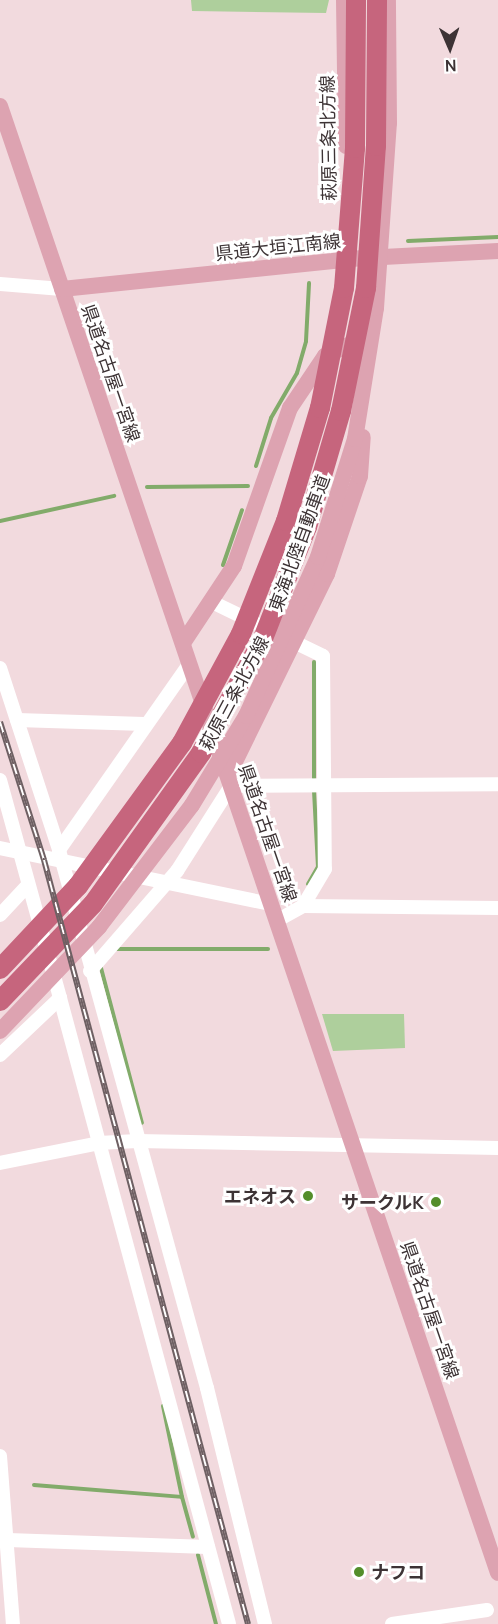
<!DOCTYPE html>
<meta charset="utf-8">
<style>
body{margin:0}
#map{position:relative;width:498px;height:1624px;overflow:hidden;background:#f2dade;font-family:Manrope,"Noto Sans JP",sans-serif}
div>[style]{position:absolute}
.green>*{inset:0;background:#aecf9c}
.stream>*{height:4px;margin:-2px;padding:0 2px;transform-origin:2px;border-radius:2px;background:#82ab6a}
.minor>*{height:14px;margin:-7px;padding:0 7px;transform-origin:7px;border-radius:7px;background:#fff}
.major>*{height:16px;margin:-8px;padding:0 8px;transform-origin:8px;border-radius:8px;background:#dda3b1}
.highway>*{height:20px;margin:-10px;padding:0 10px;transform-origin:10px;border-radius:10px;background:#c6657d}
.rail>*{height:6px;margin-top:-3px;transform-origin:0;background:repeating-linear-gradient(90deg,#fff 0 11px,#6e6063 0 22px);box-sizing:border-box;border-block:2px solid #6e6063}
.dots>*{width:16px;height:16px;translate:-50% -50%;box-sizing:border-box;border:3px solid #fff;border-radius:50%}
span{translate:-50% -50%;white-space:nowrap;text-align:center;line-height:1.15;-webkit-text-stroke:6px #fff;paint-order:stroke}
.street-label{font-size:18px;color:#3d3335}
.poi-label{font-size:18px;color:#3d3335;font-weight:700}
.right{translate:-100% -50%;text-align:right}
.left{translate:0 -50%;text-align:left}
.north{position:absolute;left:420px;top:18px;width:60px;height:60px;-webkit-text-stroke:4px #fff;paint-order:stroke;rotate:178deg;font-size:16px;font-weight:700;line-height:24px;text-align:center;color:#3d3335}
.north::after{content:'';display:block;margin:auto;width:21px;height:27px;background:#3d3335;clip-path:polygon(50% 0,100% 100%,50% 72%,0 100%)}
</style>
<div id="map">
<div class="green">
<div style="clip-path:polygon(191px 0,329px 0,326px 13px,192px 11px)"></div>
<div style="clip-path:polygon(322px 1014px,404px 1014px,405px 1048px,333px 1051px)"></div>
</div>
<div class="stream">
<div style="left:408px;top:241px;width:90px;rotate:-2.5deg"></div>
<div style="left:256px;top:466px;width:50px;rotate:-72.6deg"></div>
<div style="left:271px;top:418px;width:52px;rotate:-60deg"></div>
<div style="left:297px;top:373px;width:33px;rotate:-74deg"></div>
<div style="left:306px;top:341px;width:58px;rotate:-87deg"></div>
<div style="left:147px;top:487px;width:101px;rotate:-0.6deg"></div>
<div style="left:0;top:521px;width:117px;rotate:-12.4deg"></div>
<div style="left:223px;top:565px;width:58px;rotate:-70.9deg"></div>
<div style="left:314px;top:778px;width:116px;rotate:-90deg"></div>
<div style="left:308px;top:884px;width:20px;rotate:-60deg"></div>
<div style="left:318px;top:867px;width:77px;rotate:-93deg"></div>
<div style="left:117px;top:949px;width:151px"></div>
<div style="left:101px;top:968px;width:160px;rotate:75.2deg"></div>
<div style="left:34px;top:1485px;width:148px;rotate:4.6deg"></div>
<div style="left:182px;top:1497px;width:93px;rotate:-101.8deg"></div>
<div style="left:182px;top:1497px;width:41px;rotate:74.6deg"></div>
<div style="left:198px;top:1555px;width:71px;rotate:75.4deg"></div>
</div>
<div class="minor">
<div style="left:0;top:284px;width:62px;rotate:4.6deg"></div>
<div style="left:214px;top:603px;width:121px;rotate:25.9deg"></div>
<div style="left:323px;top:656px;width:213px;rotate:89.5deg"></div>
<div style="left:325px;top:869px;width:43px;rotate:120.7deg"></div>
<div style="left:0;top:668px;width:191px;rotate:72deg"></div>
<div style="left:59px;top:850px;width:558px;rotate:74.62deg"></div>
<div style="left:207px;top:1388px;width:243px;rotate:76.2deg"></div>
<div style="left:17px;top:720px;width:127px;rotate:1.8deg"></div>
<div style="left:0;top:780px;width:226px;rotate:74.6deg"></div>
<div style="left:0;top:848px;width:277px;rotate:11.7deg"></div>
<div style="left:59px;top:850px;width:228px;rotate:-55deg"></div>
<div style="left:0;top:915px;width:41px;rotate:-47deg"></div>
<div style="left:278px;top:920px;width:29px;rotate:-29deg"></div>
<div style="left:303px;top:906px;width:195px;rotate:0.6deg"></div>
<div style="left:90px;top:971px;width:133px;rotate:-49deg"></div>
<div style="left:177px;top:871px;width:101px;rotate:-57.6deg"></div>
<div style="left:231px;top:786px;width:267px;rotate:-0.4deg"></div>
<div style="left:0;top:1055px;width:83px;rotate:-43.5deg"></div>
<div style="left:60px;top:998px;width:648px;rotate:74.89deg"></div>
<div style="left:0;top:1163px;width:101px;rotate:-11.4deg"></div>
<div style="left:99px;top:1143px;width:38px;rotate:-3deg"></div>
<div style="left:137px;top:1141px;width:361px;rotate:1.1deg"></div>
<div style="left:0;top:1456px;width:169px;rotate:85.6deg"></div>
<div style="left:8px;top:1540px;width:200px;rotate:2deg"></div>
<div style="left:392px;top:1624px;width:96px;rotate:-8.4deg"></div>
</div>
<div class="major">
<div style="left:344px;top:0;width:146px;rotate:89.2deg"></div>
<div style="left:0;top:106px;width:1549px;rotate:71.25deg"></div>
<div style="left:62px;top:289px;width:304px;rotate:-5.9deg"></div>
<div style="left:364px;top:258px;width:134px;rotate:-3deg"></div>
<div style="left:183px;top:643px;width:92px;rotate:-56.5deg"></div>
<div style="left:234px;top:566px;width:168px;rotate:-70.5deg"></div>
<div style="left:290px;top:408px;width:63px;rotate:-56.1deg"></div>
<div style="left:325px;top:356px;width:44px;rotate:-25.4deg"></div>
<div style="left:228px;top:776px;width:225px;rotate:-63.9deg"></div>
<div style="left:327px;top:574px;width:103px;rotate:-71.4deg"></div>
<div style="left:360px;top:476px;width:39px;rotate:-86deg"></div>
<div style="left:0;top:1031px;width:144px;rotate:-46.4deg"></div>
<div style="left:99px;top:927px;width:153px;rotate:-52.7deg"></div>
<div style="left:192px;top:805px;width:104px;rotate:-58.8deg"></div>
<div style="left:246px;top:716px;width:175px;rotate:-65.6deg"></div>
<div style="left:318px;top:557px;width:124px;rotate:-72.6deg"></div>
<div style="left:355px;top:439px;width:133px;rotate:-80.9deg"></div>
<div style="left:376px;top:308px;width:185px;rotate:-86deg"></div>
<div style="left:389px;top:123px;width:123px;rotate:-90.5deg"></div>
</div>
<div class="highway">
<div style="left:0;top:969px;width:114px;rotate:-46.8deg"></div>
<div style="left:78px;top:886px;width:177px;rotate:-54deg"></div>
<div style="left:182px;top:743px;width:124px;rotate:-61.6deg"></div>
<div style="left:241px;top:634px;width:122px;rotate:-68.3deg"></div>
<div style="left:286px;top:521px;width:118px;rotate:-73.3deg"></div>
<div style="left:320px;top:408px;width:122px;rotate:-78.7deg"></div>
<div style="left:344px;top:288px;width:140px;rotate:-85.5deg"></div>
<div style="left:355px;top:148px;width:148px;rotate:-89.6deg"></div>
<div style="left:0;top:1001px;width:134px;rotate:-46.2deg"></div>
<div style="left:93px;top:904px;width:186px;rotate:-54.4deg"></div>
<div style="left:201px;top:753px;width:128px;rotate:-61.4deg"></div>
<div style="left:262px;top:641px;width:123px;rotate:-68.5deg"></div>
<div style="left:307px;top:527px;width:121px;rotate:-73.7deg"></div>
<div style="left:341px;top:411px;width:126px;rotate:-78.5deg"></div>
<div style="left:366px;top:288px;width:142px;rotate:-86deg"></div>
<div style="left:376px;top:146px;width:146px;rotate:-89.6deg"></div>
</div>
<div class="rail">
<div style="left:0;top:722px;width:145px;rotate:72.3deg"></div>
<div style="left:44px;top:860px;width:791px;rotate:75.05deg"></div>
</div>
<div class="dots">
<div style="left:308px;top:1196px;background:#548e2b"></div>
<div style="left:436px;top:1202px;background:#548e2b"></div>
<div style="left:359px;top:1572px;background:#548e2b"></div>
</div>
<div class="street-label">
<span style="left:328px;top:138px;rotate:-91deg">萩原三条北方線</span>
<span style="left:278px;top:247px;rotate:-6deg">県道大垣江南線</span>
<span style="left:111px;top:373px;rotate:71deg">県道名古屋一宮線</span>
<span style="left:299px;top:543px;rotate:-70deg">東海北陸自動車道</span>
<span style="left:234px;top:693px;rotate:-62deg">萩原三条北方線</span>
<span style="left:268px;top:833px;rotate:71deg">県道名古屋一宮線</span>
<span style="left:430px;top:1310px;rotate:71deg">県道名古屋一宮線</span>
</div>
<div class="poi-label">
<span class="right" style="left:296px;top:1196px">エネオス</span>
<span class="right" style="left:424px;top:1202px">サークルK</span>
<span class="left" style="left:371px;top:1572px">ナフコ</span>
</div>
<div class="north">N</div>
</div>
